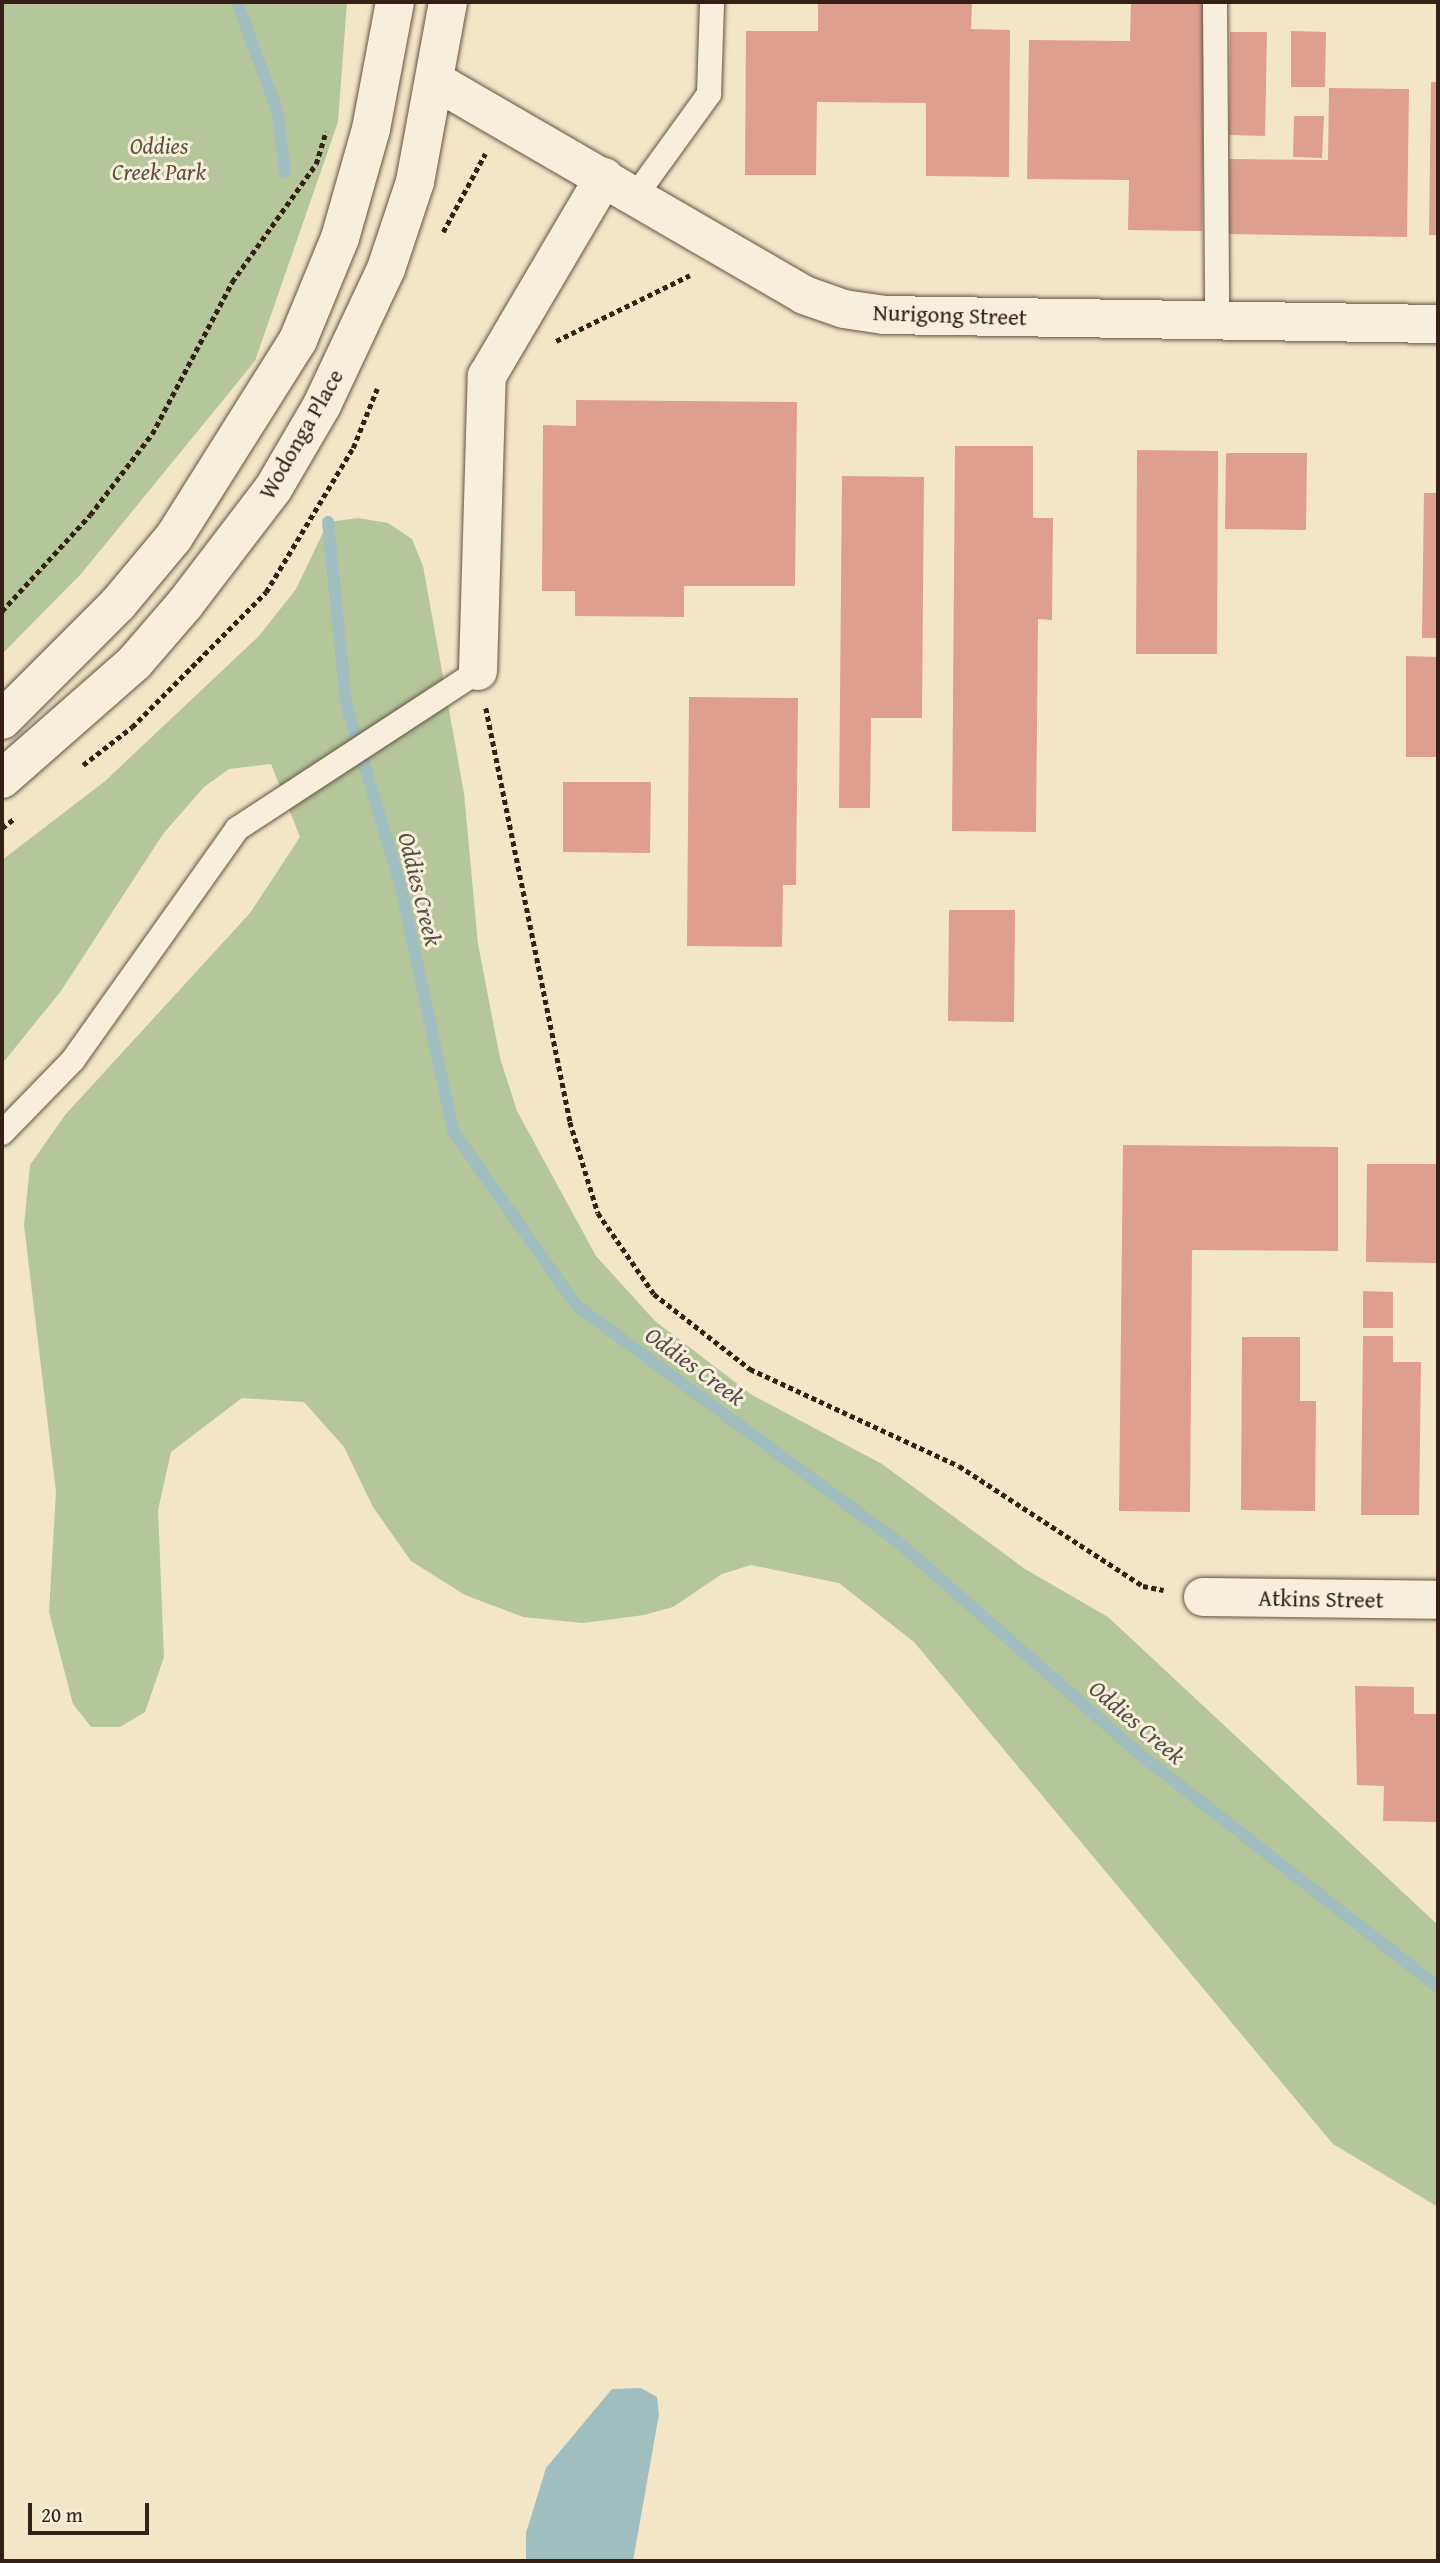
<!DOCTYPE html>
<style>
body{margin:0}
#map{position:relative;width:1440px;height:2563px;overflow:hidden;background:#f2e6c7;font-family:"Gentium Book Plus",serif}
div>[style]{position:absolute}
.green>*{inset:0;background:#b4c69a}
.water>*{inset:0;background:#a0bdc0}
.stream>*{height:12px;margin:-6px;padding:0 6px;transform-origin:6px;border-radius:6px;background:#a0bdc0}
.building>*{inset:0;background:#df9f8f}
.path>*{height:4.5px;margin-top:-2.25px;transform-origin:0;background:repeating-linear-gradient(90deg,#362015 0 5px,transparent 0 8.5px)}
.roads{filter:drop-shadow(0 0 2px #655242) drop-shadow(0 0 2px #655242)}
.service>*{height:24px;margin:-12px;padding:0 12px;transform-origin:12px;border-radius:12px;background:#f7efdb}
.minor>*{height:38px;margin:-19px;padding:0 19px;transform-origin:19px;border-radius:19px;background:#f7efdb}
.secondary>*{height:38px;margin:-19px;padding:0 19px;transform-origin:19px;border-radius:19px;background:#f7efdb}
span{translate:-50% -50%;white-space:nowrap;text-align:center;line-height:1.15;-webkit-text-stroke:6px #f7efdb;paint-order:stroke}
.park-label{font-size:23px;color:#5c523d;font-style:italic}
.street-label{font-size:23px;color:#362015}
.water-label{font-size:24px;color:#564f48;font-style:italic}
.frame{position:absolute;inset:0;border:4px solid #362015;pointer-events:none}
.scale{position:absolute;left:28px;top:2503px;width:121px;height:32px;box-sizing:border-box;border:4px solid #362015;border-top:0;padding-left:9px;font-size:21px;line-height:24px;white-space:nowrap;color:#362015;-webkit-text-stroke:5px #f7efdb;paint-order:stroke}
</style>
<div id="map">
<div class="green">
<div style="clip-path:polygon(2px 2px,347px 2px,338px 122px,255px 361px,81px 574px,2px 654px)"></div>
<div style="clip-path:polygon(358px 518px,388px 523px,412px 539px,423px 566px,464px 793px,478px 944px,500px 1058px,517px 1111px,596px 1256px,655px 1321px,752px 1395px,882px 1464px,1025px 1569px,1108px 1617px,1438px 1925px,1438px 2207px,1333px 2144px,914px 1642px,839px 1583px,751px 1565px,722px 1574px,673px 1607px,644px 1615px,583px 1623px,523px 1617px,465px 1595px,411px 1561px,373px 1507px,344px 1447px,304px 1402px,242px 1398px,171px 1452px,158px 1510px,164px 1657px,145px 1712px,120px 1727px,91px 1727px,73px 1704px,49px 1612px,56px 1492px,24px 1225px,30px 1165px,65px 1115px,250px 913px,300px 837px,271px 764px,229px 769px,204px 787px,163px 834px,61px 991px,2px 1064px,2px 860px,104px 782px,259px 636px,296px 589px,328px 522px)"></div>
</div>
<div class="water">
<div style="clip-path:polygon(641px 2388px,657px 2397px,659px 2414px,633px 2561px,526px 2561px,526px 2533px,546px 2468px,612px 2389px)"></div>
</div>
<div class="stream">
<div style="left:237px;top:2px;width:115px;rotate:69.7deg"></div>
<div style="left:277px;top:110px;width:62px;rotate:82.5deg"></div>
<div style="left:328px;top:522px;width:182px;rotate:84.3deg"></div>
<div style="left:346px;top:703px;width:193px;rotate:73.4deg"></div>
<div style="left:401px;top:888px;width:249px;rotate:77.9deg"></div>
<div style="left:453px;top:1131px;width:214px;rotate:54.7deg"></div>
<div style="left:577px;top:1306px;width:397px;rotate:36.3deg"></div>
<div style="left:897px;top:1541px;width:320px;rotate:41.3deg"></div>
<div style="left:1137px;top:1752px;width:382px;rotate:38deg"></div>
</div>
<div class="building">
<div style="clip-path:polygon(818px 2px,972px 2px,971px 29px,1010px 30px,1009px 177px,926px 176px,926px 103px,817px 102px,816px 175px,745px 175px,746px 31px,818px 31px)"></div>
<div style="clip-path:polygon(1131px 2px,1205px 2px,1202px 231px,1128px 230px,1129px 180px,1027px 179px,1029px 40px,1130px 41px)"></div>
<div style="clip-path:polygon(1291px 31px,1326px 32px,1325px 87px,1291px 87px)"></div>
<div style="clip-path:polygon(1230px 32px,1267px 32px,1265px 136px,1229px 135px)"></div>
<div style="clip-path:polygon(1431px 82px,1438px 82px,1438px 235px,1429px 235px)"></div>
<div style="clip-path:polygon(1329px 88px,1409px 89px,1407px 237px,1229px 234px,1229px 159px,1328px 160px)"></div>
<div style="clip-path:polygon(1294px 116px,1324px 116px,1322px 158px,1293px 157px)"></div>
<div style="clip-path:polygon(576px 400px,797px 402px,795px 586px,684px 586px,684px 617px,575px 616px,575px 591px,542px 591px,543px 425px,576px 426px)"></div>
<div style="clip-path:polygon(955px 446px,1033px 446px,1033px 518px,1053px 518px,1052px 620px,1038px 619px,1036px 832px,952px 831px)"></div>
<div style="clip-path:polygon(1137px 450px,1218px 451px,1217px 654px,1136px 654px)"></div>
<div style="clip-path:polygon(1226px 453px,1307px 453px,1306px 530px,1225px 529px)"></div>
<div style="clip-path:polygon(842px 476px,924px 477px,922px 718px,871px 718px,870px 808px,839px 808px)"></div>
<div style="clip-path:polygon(1424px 493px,1438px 493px,1438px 638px,1422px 638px)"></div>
<div style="clip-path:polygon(1406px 656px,1438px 657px,1438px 757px,1406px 757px)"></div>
<div style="clip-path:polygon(689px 697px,798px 698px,796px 885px,783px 885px,782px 947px,687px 946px)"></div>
<div style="clip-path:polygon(563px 782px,651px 782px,650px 853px,563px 852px)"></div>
<div style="clip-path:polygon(949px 910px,1015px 910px,1014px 1022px,948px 1021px)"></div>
<div style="clip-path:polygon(1123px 1145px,1338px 1147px,1338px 1251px,1192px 1250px,1190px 1512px,1119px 1511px)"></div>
<div style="clip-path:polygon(1367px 1164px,1438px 1164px,1438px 1263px,1366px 1262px)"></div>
<div style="clip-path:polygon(1363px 1291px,1393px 1292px,1393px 1328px,1363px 1328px)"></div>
<div style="clip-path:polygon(1363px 1336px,1393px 1336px,1393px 1362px,1421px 1362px,1419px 1515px,1361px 1515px)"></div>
<div style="clip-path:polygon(1242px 1337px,1300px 1337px,1300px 1401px,1316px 1401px,1315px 1511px,1241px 1510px)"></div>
<div style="clip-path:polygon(1355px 1686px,1414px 1687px,1414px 1714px,1438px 1714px,1438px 1822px,1383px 1821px,1384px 1786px,1357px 1785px)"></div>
</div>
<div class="path">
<div style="left:443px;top:232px;width:89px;rotate:-61.7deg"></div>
<div style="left:556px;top:341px;width:149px;rotate:-26.2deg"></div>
<div style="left:2px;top:611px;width:130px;rotate:-47.5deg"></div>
<div style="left:90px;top:515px;width:102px;rotate:-52.6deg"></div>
<div style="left:152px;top:434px;width:172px;rotate:-62.2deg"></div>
<div style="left:232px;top:282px;width:145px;rotate:-54.6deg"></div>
<div style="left:316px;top:164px;width:34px;rotate:-73deg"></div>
<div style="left:486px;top:708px;width:422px;rotate:78.5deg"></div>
<div style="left:570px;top:1122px;width:95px;rotate:72.9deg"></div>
<div style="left:598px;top:1213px;width:98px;rotate:55.3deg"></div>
<div style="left:654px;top:1294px;width:122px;rotate:38deg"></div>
<div style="left:750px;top:1369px;width:230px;rotate:24.9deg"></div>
<div style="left:959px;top:1466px;width:220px;rotate:33.1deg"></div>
<div style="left:1143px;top:1586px;width:21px;rotate:11deg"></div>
<div style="left:83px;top:765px;width:62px;rotate:-37.8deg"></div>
<div style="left:132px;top:727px;width:190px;rotate:-45.2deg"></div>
<div style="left:266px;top:592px;width:168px;rotate:-58.9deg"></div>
<div style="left:353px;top:448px;width:64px;rotate:-67.9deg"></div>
<div style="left:2px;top:828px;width:16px;rotate:-38deg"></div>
</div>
<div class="roads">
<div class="service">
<div style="left:1215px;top:2px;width:319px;rotate:89.6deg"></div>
<div style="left:636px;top:195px;width:125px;rotate:-54.1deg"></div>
<div style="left:709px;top:94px;width:92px;rotate:-88.1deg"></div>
<div style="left:2px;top:1133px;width:102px;rotate:-45.8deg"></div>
<div style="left:73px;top:1060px;width:283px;rotate:-54.6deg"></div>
<div style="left:237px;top:829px;width:288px;rotate:-33.2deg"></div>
</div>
<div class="minor">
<div style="left:437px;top:82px;width:424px;rotate:30.1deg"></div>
<div style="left:804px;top:295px;width:42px;rotate:19.3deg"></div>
<div style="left:844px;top:309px;width:40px;rotate:8.5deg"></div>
<div style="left:884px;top:315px;width:554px;rotate:0.93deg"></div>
<div style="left:478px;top:671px;width:295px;rotate:-88.3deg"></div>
<div style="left:487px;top:376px;width:231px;rotate:-59.5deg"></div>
<div style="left:1203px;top:1597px;width:235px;rotate:0.7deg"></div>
</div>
<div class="secondary">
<div style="left:2px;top:720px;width:164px;rotate:-45deg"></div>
<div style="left:118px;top:604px;width:87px;rotate:-50.1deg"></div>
<div style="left:174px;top:537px;width:233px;rotate:-57.8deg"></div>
<div style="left:298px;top:340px;width:110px;rotate:-67.6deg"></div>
<div style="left:340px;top:238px;width:113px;rotate:-74.1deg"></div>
<div style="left:371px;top:129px;width:129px;rotate:-79.3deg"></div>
<div style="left:2px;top:779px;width:177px;rotate:-41.3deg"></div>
<div style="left:135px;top:662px;width:77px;rotate:-49.2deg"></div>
<div style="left:185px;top:604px;width:145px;rotate:-52.6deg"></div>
<div style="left:273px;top:489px;width:97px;rotate:-59.7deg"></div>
<div style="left:322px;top:405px;width:150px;rotate:-64.8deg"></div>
<div style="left:386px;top:269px;width:92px;rotate:-71.6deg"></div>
<div style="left:415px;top:182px;width:183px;rotate:-79.6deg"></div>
</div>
</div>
<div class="park-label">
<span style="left:159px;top:159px">Oddies<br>Creek Park</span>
</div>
<div class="street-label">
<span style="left:950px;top:315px;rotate:2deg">Nurigong Street</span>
<span style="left:301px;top:434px;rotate:-60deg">Wodonga Place</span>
<span style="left:1321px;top:1599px;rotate:1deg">Atkins Street</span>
</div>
<div class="water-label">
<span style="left:420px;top:889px;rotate:76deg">Oddies Creek</span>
<span style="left:695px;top:1366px;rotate:36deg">Oddies Creek</span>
<span style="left:1137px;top:1722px;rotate:40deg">Oddies Creek</span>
</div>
<div class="frame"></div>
<div class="scale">20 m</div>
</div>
